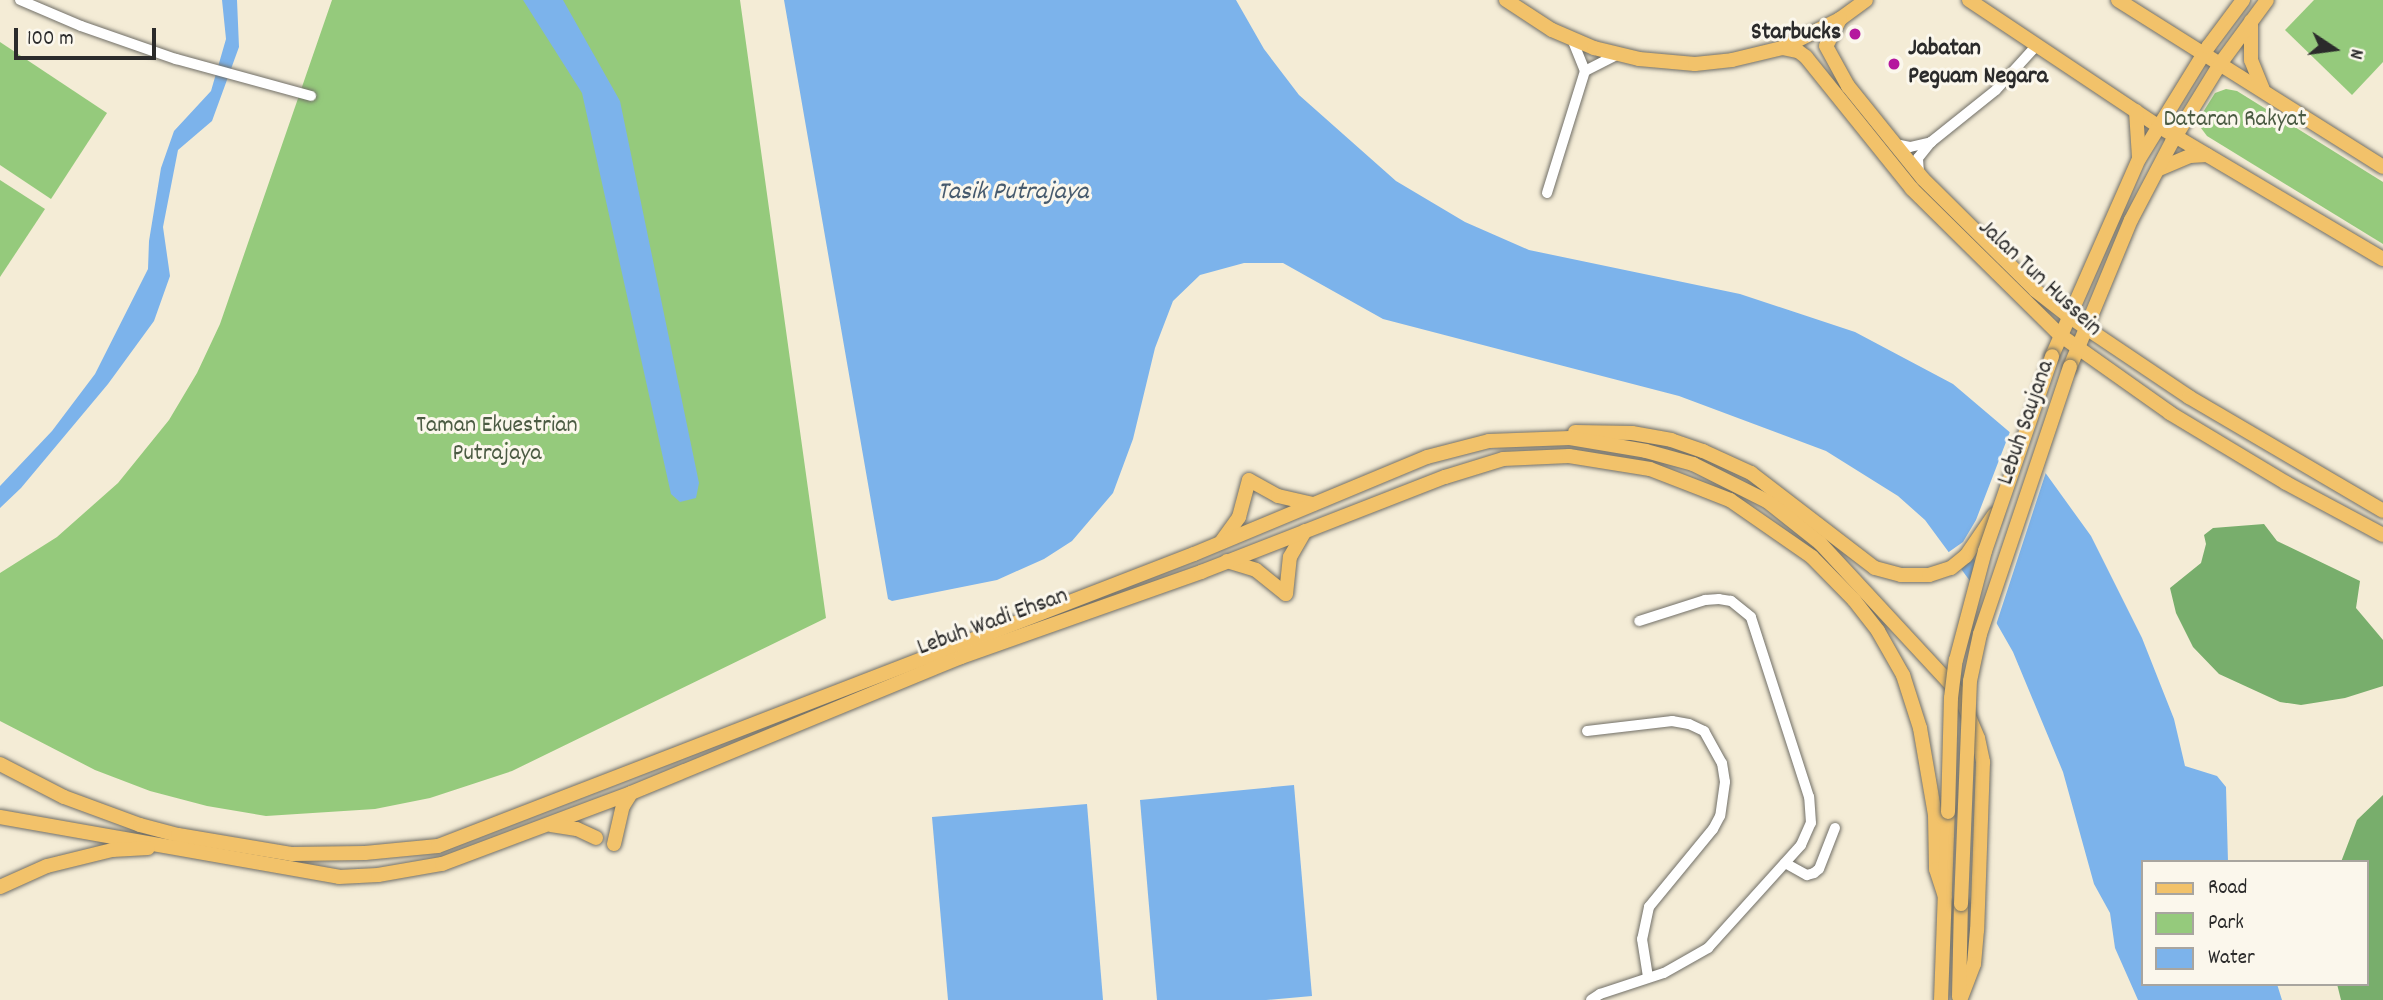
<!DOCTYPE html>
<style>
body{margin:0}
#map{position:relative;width:2383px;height:1000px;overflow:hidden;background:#f4ecd6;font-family:Dekko,sans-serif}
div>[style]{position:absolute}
.green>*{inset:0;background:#95ca7c}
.forest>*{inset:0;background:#78ae6c}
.water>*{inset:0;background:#7cb3eb}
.pier>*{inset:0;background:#f4ecd6}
.roads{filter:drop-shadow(0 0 2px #716f67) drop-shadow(0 0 2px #716f67)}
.minor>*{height:10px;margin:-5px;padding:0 5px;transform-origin:5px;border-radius:5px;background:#fff}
.major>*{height:14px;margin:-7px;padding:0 7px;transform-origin:7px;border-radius:7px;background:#f2c26a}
.bridges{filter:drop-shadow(0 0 2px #716f67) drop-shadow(0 0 2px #716f67)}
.major-bridge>*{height:14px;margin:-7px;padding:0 7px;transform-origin:7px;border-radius:7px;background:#f2c26a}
.dots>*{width:19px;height:19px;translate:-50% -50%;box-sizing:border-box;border:4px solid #fbf7ec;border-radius:50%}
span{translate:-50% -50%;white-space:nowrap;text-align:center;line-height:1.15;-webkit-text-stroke:6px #fbf7ec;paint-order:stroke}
.poi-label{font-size:24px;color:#2b2b2b;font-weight:700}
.right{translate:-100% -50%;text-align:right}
.left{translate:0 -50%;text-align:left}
.park-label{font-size:24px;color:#4b5b43}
.street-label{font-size:24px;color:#2b2b2b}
.water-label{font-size:26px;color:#475b6e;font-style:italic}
.legend{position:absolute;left:2141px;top:860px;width:228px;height:126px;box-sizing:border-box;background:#fbf7ec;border:2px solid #a8a59f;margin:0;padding:9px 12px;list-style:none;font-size:21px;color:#2b2b2b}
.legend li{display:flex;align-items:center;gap:14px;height:35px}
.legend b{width:35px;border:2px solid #a8a59f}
.north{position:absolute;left:2299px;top:14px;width:70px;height:70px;-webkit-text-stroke:5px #fbf7ec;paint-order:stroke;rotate:103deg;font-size:19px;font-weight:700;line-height:28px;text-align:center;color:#2b2b2b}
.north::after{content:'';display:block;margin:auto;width:24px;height:32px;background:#2b2b2b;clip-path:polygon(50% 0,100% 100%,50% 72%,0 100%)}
.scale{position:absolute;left:14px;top:28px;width:142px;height:32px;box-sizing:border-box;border:4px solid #2b2b2b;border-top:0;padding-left:9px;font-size:21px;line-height:24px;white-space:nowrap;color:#2b2b2b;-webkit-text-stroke:5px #fbf7ec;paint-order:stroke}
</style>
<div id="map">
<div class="green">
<div style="clip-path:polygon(332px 0,740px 0,826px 618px,512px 771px,430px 798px,375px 809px,266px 816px,207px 806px,150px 791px,95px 770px,0 721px,0 573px,57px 537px,118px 483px,169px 420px,197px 373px,220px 324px)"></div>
<div style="clip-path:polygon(2314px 0,2383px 0,2383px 62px,2352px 95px,2285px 30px)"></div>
<div style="clip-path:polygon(0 42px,107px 113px,51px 199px,0 165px)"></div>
<div style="clip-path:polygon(2226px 89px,2237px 91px,2383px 182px,2383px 244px,2207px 136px,2201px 128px,2200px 117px,2215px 93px)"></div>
<div style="clip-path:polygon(0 180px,45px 209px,0 277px)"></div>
</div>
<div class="forest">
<div style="clip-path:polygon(2264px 524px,2277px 541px,2360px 581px,2356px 608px,2383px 640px,2383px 686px,2345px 698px,2301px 705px,2280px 702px,2219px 674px,2193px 647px,2176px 613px,2170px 588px,2201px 563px,2206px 544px,2204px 535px,2213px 528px)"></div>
<div style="clip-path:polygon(2383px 795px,2383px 1000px,2341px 1000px,2337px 984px,2367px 984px,2367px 862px,2341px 862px,2357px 820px)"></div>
</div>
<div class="water">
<div style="clip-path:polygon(222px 0,237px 0,239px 47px,212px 121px,178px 150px,163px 227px,170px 276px,154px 321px,108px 384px,21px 488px,0 508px,0 486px,52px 431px,95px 374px,148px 269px,149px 241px,161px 168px,174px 131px,211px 91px,226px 39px)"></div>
<div style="clip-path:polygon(523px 0,563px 0,620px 101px,699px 483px,696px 498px,680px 502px,671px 494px,582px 93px)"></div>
<div style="clip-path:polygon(784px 0,1236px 0,1264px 49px,1299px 95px,1396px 181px,1465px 222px,1529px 250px,1740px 294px,1855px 332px,1953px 384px,2026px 446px,2091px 536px,2142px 638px,2174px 719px,2185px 766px,2217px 776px,2226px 787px,2228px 862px,2143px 862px,2143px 984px,2277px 984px,2282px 1000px,2138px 1000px,2115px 948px,2110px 913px,2094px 884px,2063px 772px,2013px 652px,1981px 596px,1925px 520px,1898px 496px,1826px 451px,1679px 396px,1383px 319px,1283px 263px,1244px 263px,1200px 275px,1173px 301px,1155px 348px,1133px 439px,1113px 493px,1072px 541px,1044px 559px,997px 580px,892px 601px,888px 599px)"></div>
<div style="clip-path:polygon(1294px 785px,1312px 996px,1266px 1000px,1157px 1000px,1140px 800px)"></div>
<div style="clip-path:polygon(1087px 804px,1103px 1000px,948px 1000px,932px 817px)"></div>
</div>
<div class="pier">
<div style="clip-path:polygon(2011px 429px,2028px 443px,2047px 469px,1995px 628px,1968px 585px,1976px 563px,1974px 558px,1958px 571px,1946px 554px,1963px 542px,1976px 520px)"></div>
</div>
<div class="roads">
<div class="minor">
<div style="left:20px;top:0;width:66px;rotate:23.1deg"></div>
<div style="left:81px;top:26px;width:101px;rotate:19.2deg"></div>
<div style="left:176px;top:59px;width:140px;rotate:15.3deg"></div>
<div style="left:1572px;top:39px;width:35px;rotate:68deg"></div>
<div style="left:1895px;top:144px;width:15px;rotate:11deg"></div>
<div style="left:1910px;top:147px;width:22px;rotate:-13deg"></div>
<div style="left:1919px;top:173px;width:15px;rotate:-94deg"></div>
<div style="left:1918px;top:158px;width:21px;rotate:-51deg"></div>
<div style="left:1931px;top:142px;width:83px;rotate:-38.7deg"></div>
<div style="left:1996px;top:90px;width:61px;rotate:-47.7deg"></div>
<div style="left:1547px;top:193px;width:128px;rotate:-72.7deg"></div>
<div style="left:1585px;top:71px;width:37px;rotate:-27deg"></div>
<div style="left:1587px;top:731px;width:86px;rotate:-6.7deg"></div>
<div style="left:1672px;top:721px;width:17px;rotate:10deg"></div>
<div style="left:1689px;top:724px;width:17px;rotate:25deg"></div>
<div style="left:1704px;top:731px;width:37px;rotate:61deg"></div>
<div style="left:1722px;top:763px;width:19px;rotate:81deg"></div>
<div style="left:1725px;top:782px;width:34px;rotate:98deg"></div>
<div style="left:1720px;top:816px;width:15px;rotate:118deg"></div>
<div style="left:1713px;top:829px;width:101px;rotate:129.4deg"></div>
<div style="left:1649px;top:907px;width:33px;rotate:102deg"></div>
<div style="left:1642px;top:939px;width:39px;rotate:81deg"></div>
<div style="left:1785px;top:863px;width:25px;rotate:29deg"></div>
<div style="left:1807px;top:875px;width:7px;rotate:-16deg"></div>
<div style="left:1814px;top:873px;width:6px;rotate:-39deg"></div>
<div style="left:1819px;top:869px;width:44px;rotate:-68.7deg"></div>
<div style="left:1591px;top:1000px;width:11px;rotate:-34deg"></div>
<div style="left:1600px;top:994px;width:67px;rotate:-18.2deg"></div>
<div style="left:1664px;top:973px;width:51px;rotate:-29.6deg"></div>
<div style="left:1708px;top:948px;width:139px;rotate:-47.9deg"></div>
<div style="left:1801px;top:845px;width:24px;rotate:-66deg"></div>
<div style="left:1811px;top:823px;width:26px;rotate:-94deg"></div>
<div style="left:1809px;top:797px;width:189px;rotate:-107.9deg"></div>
<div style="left:1751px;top:617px;width:26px;rotate:-141deg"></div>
<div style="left:1731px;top:601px;width:12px;rotate:-171deg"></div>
<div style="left:1719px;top:599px;width:14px;rotate:176deg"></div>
<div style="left:1705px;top:600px;width:69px;rotate:162.3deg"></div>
</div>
<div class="major">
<div style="left:1506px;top:0;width:55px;rotate:33.1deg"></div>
<div style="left:1552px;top:30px;width:46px;rotate:23.2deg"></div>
<div style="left:1594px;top:48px;width:46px;rotate:13.7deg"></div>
<div style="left:1639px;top:59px;width:56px;rotate:5.1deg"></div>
<div style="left:1695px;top:64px;width:37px;rotate:-6deg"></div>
<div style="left:1732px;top:60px;width:51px;rotate:-13.5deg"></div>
<div style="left:1782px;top:48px;width:65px;rotate:-26.6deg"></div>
<div style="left:1840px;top:19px;width:32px;rotate:-36deg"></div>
<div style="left:1969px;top:0;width:227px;rotate:33.7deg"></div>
<div style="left:2158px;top:126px;width:261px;rotate:30.6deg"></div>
<div style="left:2118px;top:0;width:313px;rotate:32.2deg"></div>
<div style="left:1840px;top:19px;width:30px;rotate:117deg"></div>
<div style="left:1826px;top:46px;width:46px;rotate:61.2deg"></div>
<div style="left:1848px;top:86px;width:119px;rotate:51.1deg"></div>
<div style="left:1923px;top:179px;width:158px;rotate:44.7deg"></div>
<div style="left:2035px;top:290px;width:41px;rotate:38deg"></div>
<div style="left:2067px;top:315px;width:147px;rotate:33.9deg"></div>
<div style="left:2189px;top:397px;width:225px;rotate:30.4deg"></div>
<div style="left:2251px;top:21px;width:39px;rotate:90deg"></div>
<div style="left:2251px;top:60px;width:31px;rotate:68deg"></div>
<div style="left:1782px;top:48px;width:16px;rotate:11deg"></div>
<div style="left:1798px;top:51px;width:10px;rotate:37deg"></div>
<div style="left:1806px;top:57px;width:169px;rotate:51.2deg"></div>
<div style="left:1912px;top:189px;width:208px;rotate:44.6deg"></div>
<div style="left:2060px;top:335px;width:135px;rotate:35.3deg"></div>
<div style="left:2170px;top:413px;width:135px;rotate:31.1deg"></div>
<div style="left:2286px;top:483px;width:110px;rotate:28.2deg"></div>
<div style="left:2136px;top:111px;width:47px;rotate:86.3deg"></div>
<div style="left:2159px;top:169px;width:34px;rotate:-23deg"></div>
<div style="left:2190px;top:156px;width:17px;rotate:-3deg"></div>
<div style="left:2052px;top:356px;width:215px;rotate:-66.2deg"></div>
<div style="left:2139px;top:159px;width:132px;rotate:-58.4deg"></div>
<div style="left:2208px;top:47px;width:59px;rotate:-53.3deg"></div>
<div style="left:2070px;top:367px;width:159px;rotate:-67.5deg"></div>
<div style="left:2131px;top:220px;width:88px;rotate:-62.3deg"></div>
<div style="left:2172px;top:142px;width:92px;rotate:-58.4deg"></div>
<div style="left:2220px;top:64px;width:79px;rotate:-53.7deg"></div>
<div style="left:1575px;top:432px;width:57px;rotate:1deg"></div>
<div style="left:1632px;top:433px;width:40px;rotate:10deg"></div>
<div style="left:1671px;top:440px;width:34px;rotate:19deg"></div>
<div style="left:1703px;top:451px;width:53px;rotate:24.6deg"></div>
<div style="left:1751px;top:473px;width:156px;rotate:37.5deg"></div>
<div style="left:1875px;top:568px;width:27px;rotate:15deg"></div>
<div style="left:1901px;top:575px;width:28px"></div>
<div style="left:1929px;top:575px;width:23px;rotate:-18deg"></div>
<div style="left:1951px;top:568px;width:19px;rotate:-39deg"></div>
<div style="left:1966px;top:556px;width:50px;rotate:-55.7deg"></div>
<div style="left:1221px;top:542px;width:31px;rotate:-54deg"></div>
<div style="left:1239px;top:517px;width:38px;rotate:-75deg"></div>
<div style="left:1249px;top:480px;width:33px;rotate:29deg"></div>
<div style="left:1278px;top:496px;width:36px;rotate:13deg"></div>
<div style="left:1227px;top:561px;width:30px;rotate:17deg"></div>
<div style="left:1256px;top:570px;width:38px;rotate:39deg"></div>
<div style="left:1286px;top:594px;width:37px;rotate:-84deg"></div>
<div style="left:1290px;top:557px;width:30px;rotate:-60deg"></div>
<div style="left:0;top:764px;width:72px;rotate:27.3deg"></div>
<div style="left:64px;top:797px;width:81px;rotate:20.2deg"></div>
<div style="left:140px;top:825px;width:39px;rotate:15deg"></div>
<div style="left:178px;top:835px;width:116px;rotate:9.5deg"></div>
<div style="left:292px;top:854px;width:73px;rotate:-0.8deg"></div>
<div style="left:365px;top:853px;width:73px;rotate:-5.5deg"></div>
<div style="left:438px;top:846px;width:810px;rotate:-21.12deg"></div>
<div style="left:1194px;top:554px;width:252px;rotate:-22.6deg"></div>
<div style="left:1427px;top:457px;width:64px;rotate:-14.5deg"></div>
<div style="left:1489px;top:441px;width:81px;rotate:-2.1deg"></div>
<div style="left:1570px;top:438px;width:77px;rotate:9.7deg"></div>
<div style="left:1646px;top:451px;width:49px;rotate:15.5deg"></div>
<div style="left:1693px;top:464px;width:83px;rotate:26.6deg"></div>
<div style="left:1767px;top:501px;width:68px;rotate:38.4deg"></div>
<div style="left:1820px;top:543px;width:205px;rotate:47.2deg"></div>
<div style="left:1959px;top:693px;width:49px;rotate:67.1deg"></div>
<div style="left:1978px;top:738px;width:25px;rotate:78deg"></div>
<div style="left:1983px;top:762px;width:168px;rotate:92deg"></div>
<div style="left:1977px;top:930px;width:34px;rotate:95deg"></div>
<div style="left:1974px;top:964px;width:39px;rotate:111deg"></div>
<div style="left:0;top:817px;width:344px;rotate:10deg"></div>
<div style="left:339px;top:877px;width:39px;rotate:-3deg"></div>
<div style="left:378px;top:875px;width:65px;rotate:-9.8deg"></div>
<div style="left:442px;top:864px;width:202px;rotate:-20.6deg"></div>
<div style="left:631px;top:793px;width:357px;rotate:-22.4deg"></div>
<div style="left:961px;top:657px;width:255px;rotate:-19.5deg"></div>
<div style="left:1201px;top:572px;width:262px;rotate:-21.3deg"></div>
<div style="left:1445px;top:477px;width:61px;rotate:-17.2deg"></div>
<div style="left:1503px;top:459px;width:66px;rotate:-2.6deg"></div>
<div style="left:1569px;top:456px;width:82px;rotate:9.1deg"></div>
<div style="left:1650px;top:469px;width:86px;rotate:21.2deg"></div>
<div style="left:1730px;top:500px;width:100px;rotate:34.8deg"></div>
<div style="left:1812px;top:557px;width:60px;rotate:45.7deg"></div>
<div style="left:1854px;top:600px;width:39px;rotate:52deg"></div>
<div style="left:1878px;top:631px;width:51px;rotate:60.4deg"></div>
<div style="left:1903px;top:675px;width:56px;rotate:72.2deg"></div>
<div style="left:1920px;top:728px;width:88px;rotate:80.2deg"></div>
<div style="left:1935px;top:815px;width:54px;rotate:88.9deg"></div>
<div style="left:1936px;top:869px;width:29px;rotate:72deg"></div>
<div style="left:551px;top:825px;width:26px;rotate:9deg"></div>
<div style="left:577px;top:829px;width:21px;rotate:25deg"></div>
<div style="left:614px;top:844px;width:39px;rotate:-77deg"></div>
<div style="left:623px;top:806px;width:15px;rotate:-58deg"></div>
<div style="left:0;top:887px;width:51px;rotate:-24.1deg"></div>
<div style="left:47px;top:866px;width:67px;rotate:-13.8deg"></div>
<div style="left:112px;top:850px;width:36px;rotate:-3deg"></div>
<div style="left:1959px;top:997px;width:93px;rotate:-88.8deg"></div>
<div style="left:1941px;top:1000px;width:188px;rotate:-87.9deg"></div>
</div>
</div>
<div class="bridges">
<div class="major-bridge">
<div style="left:1948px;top:812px;width:114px;rotate:-88.5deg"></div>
<div style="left:1951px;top:698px;width:38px;rotate:-83deg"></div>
<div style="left:1956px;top:660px;width:113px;rotate:-75.1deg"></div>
<div style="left:1985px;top:551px;width:206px;rotate:-71deg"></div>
<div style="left:1961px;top:904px;width:223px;rotate:-87.7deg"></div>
<div style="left:1970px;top:681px;width:48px;rotate:-78deg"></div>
<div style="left:1980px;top:634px;width:282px;rotate:-71.4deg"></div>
</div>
</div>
<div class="dots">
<div style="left:1855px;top:34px;background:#b5179e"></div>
<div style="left:1894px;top:64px;background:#b5179e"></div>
</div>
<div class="poi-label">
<span class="right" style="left:1841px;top:34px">Starbucks</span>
<span class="left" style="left:1908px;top:64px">Jabatan<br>Peguam Negara</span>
</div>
<div class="park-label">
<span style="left:2235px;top:121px">Dataran Rakyat</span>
<span style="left:497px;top:441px">Taman Ekuestrian<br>Putrajaya</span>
</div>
<div class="street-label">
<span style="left:2039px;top:279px;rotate:43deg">Jalan Tun Hussein</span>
<span style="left:2027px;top:423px;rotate:-71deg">Lebuh Saujana</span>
<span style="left:993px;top:623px;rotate:-20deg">Lebuh Wadi Ehsan</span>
</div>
<div class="water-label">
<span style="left:1013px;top:193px">Tasik Putrajaya</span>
</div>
<ul class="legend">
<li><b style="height:9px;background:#f2c26a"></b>Road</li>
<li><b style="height:19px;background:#95ca7c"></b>Park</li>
<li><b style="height:19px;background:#7cb3eb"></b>Water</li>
</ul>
<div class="north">N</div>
<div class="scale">100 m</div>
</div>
